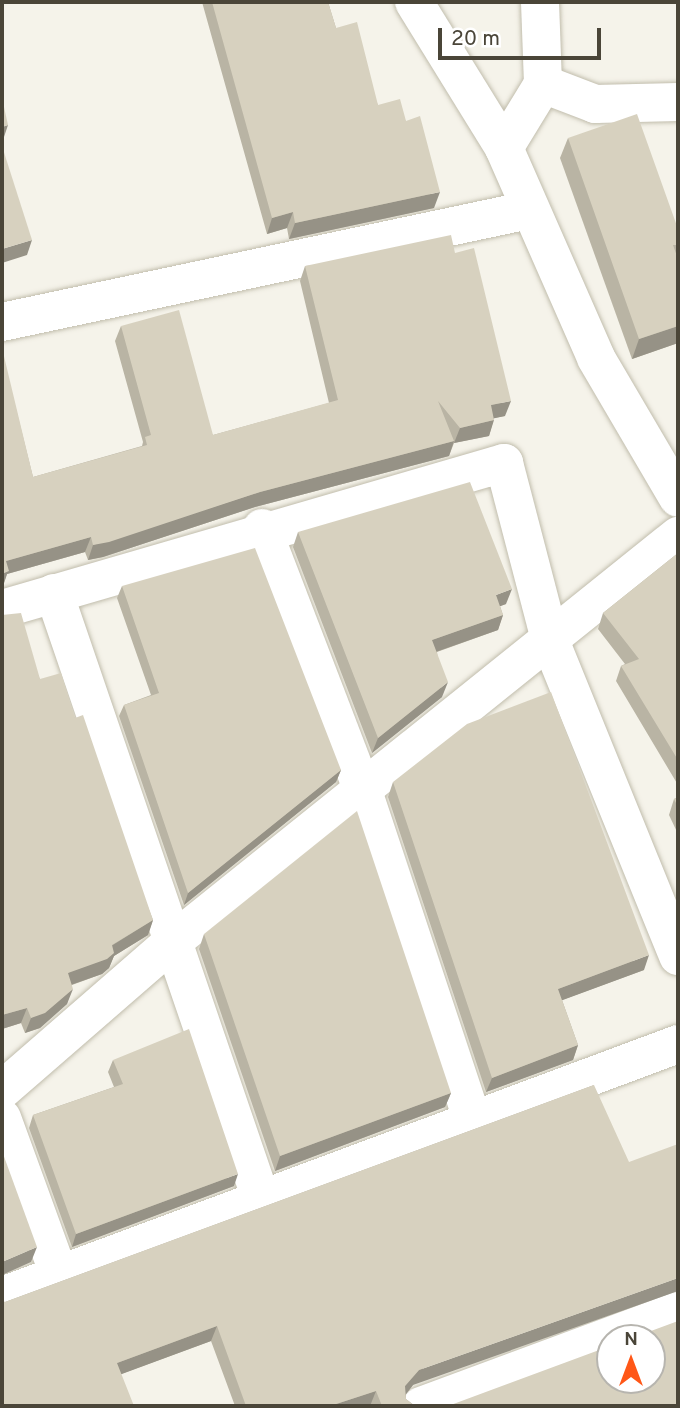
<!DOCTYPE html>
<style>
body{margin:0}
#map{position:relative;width:680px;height:1408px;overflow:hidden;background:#f5f3ea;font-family:Overpass,sans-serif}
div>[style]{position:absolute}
.roads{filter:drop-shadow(0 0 2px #c1bdac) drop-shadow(0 0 2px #c1bdac)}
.minor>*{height:38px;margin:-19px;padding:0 19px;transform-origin:19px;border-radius:19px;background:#fff}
.wall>*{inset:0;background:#b9b4a4}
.shaded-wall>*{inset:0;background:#969286}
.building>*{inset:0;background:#d7d1bf}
span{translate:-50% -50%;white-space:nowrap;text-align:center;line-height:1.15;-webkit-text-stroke:5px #fff;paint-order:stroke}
.frame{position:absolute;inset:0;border:4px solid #4a4538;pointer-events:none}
.north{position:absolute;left:596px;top:1324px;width:70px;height:70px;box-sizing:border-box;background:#fff;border:2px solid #b7b5af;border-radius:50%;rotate:0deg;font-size:19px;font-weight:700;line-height:28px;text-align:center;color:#4a4538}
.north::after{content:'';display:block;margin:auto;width:24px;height:32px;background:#ff5717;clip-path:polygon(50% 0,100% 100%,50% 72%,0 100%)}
.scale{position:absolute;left:438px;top:28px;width:163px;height:32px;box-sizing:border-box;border:4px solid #4a4538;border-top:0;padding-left:9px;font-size:21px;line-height:24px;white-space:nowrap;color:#4a4538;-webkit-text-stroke:5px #fff;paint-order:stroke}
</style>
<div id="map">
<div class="roads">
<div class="minor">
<div style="left:414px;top:2px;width:172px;rotate:58.3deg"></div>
<div style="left:504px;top:148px;width:229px;rotate:66.3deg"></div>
<div style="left:596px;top:358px;width:162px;rotate:59.6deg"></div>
<div style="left:543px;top:84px;width:56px;rotate:21deg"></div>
<div style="left:595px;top:104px;width:83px;rotate:-1.4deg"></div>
<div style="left:504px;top:148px;width:75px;rotate:-58.6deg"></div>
<div style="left:543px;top:84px;width:82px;rotate:-92.1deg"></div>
<div style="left:2px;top:322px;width:539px;rotate:-12deg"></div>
<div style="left:262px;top:528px;width:279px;rotate:69deg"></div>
<div style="left:362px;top:788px;width:348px;rotate:71.6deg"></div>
<div style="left:54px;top:593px;width:640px;rotate:71.14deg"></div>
<div style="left:2px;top:609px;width:523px;rotate:-16.22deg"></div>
<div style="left:504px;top:463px;width:186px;rotate:75.4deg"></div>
<div style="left:551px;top:643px;width:338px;rotate:67.9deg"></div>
<div style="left:2px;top:1090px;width:230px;rotate:-41deg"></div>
<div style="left:176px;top:939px;width:644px;rotate:-38.76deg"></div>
<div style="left:2px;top:1118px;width:167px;rotate:70deg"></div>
<div style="left:2px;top:1296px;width:721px;rotate:-20.44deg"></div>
<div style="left:421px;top:1406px;width:274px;rotate:-20.3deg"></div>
</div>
</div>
<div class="wall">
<div style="clip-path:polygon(202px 2px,328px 2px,336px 28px,378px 105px,406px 121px,434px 208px,289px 239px,287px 228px,267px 234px)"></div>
<div style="clip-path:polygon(568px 138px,678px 229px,678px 343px,632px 359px,560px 158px)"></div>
<div style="clip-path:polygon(455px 253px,505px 416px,494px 418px,489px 436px,454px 443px,449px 456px,255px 507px,103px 557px,88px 560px,85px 552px,7px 574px,3px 586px,2px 587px,2px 353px,33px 477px,142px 446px,143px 442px,115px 341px,121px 326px,213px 435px,329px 403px,300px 281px,305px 266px)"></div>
<div style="clip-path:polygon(298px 532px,506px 604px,500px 606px,503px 615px,498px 630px,437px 652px,442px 697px,372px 753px,293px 547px)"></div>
<div style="clip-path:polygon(678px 553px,678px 785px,616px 681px,621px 666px,625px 664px,598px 629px,603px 613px)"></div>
<div style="clip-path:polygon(122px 586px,341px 770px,336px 782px,184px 905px,119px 716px,124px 705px,151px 695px,117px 598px)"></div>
<div style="clip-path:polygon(2px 615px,40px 679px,75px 718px,153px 920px,148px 935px,114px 956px,109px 968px,102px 974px,72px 985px,67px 1004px,40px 1028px,25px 1033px,21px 1023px,2px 1029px)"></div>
<div style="clip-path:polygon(393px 782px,644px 970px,562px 1000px,578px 1045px,573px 1060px,486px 1092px,388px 797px)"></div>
<div style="clip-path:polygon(678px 797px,678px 834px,669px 815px,674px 799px)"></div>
<div style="clip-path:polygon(204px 934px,451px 1093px,445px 1107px,275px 1171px,199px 949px)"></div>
<div style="clip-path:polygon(113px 1060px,234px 1186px,72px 1247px,29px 1128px,33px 1115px,114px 1087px,108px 1072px)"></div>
<div style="clip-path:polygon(594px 1085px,413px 1385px,406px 1394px,406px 1399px,415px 1406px,235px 1406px,211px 1341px,121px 1374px,5px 1302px)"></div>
</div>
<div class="shaded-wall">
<div style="clip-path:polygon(8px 125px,3px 140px,2px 141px,2px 127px)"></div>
<div style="clip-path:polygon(440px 192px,434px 208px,289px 239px,295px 223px)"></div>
<div style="clip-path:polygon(293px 212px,287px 228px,267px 234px,272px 218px)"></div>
<div style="clip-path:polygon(32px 240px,27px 255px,2px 263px,2px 249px)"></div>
<div style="clip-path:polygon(678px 326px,678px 343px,632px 359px,639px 339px)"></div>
<div style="clip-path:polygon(511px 401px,505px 416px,486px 420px,491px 405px)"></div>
<div style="clip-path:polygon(494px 420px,489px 436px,454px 443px,460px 428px)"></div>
<div style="clip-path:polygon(454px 441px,449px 456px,255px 507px,103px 557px,88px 560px,93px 545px,260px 492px)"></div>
<div style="clip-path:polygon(91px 537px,85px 552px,7px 574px,3px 586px,2px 587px,2px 573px,6px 561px)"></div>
<div style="clip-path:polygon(512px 589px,506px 604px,490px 610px,496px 595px)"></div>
<div style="clip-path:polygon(503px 615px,498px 630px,427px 655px,432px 640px)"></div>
<div style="clip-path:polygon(448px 682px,442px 697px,372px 753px,378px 738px)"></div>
<div style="clip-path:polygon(341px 770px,336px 782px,184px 905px,188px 893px)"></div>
<div style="clip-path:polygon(153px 920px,148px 935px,114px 956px,109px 968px,102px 974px,62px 988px,68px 973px)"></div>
<div style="clip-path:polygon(649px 955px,644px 970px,552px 1004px,558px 989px)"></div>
<div style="clip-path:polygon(73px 989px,67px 1004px,40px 1028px,25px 1033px,31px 1018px)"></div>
<div style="clip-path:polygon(27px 1008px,21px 1023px,2px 1029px,2px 1015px)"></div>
<div style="clip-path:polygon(578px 1045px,573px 1060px,486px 1092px,492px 1078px)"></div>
<div style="clip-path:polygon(451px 1093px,445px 1107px,275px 1171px,280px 1156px)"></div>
<div style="clip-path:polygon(238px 1174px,234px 1186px,72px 1247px,76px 1234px)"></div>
<div style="clip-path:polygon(37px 1247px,31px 1262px,2px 1275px,2px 1262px)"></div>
<div style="clip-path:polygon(678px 1278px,678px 1291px,413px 1385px,400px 1402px,405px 1386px,419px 1370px)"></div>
<div style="clip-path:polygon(217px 1326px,211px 1341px,111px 1378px,117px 1363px)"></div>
<div style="clip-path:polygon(376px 1391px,370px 1406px,330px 1406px)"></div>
</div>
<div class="building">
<div style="clip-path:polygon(212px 2px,328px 2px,336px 28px,357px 22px,378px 105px,400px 99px,406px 121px,420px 116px,440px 192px,295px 223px,293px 212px,272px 218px)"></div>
<div style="clip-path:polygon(2px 98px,8px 125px,2px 127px)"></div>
<div style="clip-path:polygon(637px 114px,678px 229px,678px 245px,673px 245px,678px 259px,678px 326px,639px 339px,568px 138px)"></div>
<div style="clip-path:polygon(2px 146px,32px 240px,2px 249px)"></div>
<div style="clip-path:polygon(451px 235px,455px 253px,474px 248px,511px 401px,491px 405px,494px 420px,460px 428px,438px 401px,454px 441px,260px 492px,109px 542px,93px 545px,91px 537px,6px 561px,9px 571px,2px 574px,2px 353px,3px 352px,33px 477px,147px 445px,145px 437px,151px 435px,121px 326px,179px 310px,213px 435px,338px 400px,305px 266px)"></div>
<div style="clip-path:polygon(470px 482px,512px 589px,496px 595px,503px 615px,432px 640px,448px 682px,378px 738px,298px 532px)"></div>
<div style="clip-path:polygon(255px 548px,341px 770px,188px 893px,124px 705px,159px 693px,122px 586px)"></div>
<div style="clip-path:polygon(678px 553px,678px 760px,621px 666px,639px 659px,603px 613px)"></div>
<div style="clip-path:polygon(21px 613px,40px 679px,61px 673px,75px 718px,83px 715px,153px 920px,112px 945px,114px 953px,107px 959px,68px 973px,73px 989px,45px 1013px,31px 1018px,27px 1008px,2px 1015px,2px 615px)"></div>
<div style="clip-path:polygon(551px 692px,649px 955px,558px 989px,578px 1045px,492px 1078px,393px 782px,467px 724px)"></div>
<div style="clip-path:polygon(678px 797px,678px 807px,674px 799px)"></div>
<div style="clip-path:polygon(357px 811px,451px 1093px,280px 1156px,204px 934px)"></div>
<div style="clip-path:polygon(189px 1029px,238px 1174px,76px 1234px,33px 1115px,123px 1084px,113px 1060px)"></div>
<div style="clip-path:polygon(594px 1085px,629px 1162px,678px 1144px,678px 1278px,419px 1370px,405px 1386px,406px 1399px,415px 1406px,382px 1406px,376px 1391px,330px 1406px,246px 1406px,217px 1326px,117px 1363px,134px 1406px,2px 1406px,2px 1300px,5px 1302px)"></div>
<div style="clip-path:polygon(2px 1151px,37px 1247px,2px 1262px)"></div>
<div style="clip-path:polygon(678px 1321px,678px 1406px,448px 1406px,610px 1346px,610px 1380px,652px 1380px,652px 1338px,632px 1338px)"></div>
</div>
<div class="frame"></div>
<div class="north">N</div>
<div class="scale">20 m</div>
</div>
